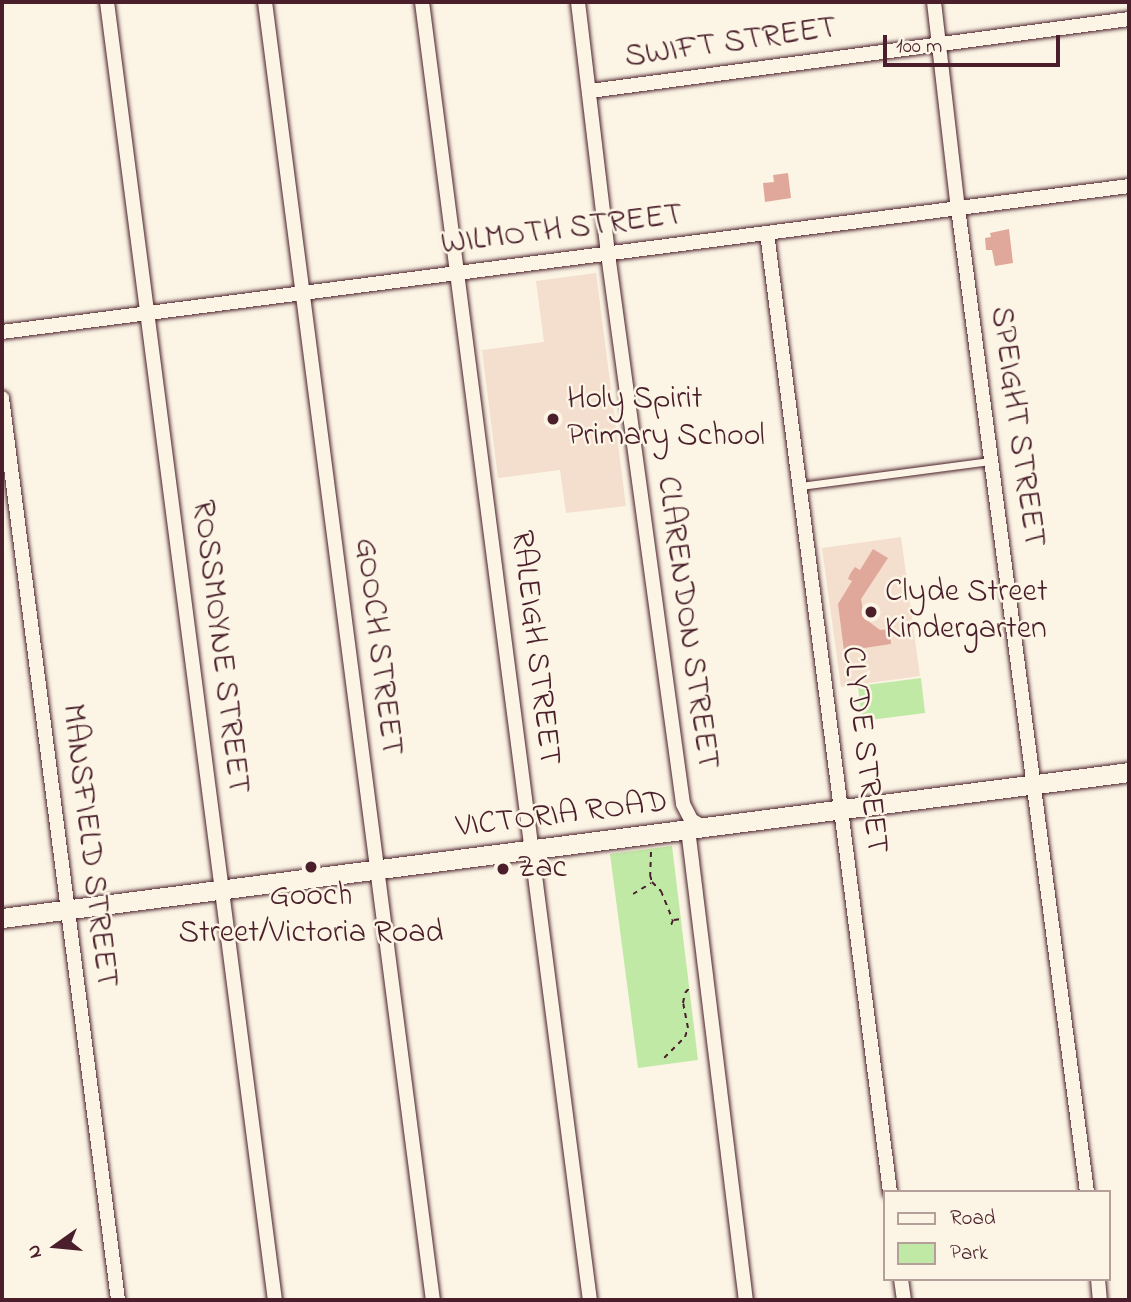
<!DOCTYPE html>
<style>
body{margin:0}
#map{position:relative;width:1131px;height:1302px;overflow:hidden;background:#fcf5e5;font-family:"Indie Flower",sans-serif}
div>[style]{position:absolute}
.built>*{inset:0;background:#f4dece}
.green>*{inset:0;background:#c0e9a5}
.building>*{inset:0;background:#e0a89a}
.path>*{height:2px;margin-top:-1px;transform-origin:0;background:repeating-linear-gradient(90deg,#4a1f2b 0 5px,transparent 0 10px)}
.roads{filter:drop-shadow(0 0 2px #4a1f2b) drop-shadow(0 0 2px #4a1f2b)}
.lane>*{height:7px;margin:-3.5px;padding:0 3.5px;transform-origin:3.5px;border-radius:3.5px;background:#fcf5e5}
.street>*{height:14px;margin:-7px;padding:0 7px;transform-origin:7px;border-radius:7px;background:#fcf5e5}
.secondary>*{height:19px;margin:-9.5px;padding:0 9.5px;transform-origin:9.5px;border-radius:9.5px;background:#fcf5e5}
.dots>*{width:19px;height:19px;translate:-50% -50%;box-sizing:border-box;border:4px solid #fcf5e5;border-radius:50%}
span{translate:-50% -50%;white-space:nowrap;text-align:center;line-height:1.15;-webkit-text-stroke:5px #fcf5e5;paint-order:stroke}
.street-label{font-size:32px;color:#4a1f2b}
.poi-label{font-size:32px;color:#4a1f2b}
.left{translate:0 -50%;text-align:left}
.frame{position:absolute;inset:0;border:4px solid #4a1f2b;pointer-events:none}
.legend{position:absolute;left:883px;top:1190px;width:228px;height:91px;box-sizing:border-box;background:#fcf5e5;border:2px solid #b59f9b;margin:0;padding:9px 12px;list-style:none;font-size:21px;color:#4a1f2b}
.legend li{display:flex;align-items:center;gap:14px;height:35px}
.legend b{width:35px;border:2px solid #b59f9b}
.north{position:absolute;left:21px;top:1211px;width:70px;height:70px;-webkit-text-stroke:5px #fcf5e5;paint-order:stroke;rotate:255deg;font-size:19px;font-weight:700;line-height:28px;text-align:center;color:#4a1f2b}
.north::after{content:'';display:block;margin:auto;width:24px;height:32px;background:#4a1f2b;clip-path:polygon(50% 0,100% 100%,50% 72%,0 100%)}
.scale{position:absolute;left:883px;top:35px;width:177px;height:32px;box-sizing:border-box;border:4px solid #4a1f2b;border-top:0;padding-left:9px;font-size:21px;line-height:24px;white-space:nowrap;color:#4a1f2b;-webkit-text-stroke:5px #fcf5e5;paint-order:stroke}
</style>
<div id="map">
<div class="built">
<div style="clip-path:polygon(596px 273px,626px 506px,566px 513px,560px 470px,498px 478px,482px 350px,544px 342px,536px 281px)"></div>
<div style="clip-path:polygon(901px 537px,920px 676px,841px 687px,822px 548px)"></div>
</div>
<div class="green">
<div style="clip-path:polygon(921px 678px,925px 713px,862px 721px,858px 686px)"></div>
<div style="clip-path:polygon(672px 846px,698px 1060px,638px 1068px,610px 854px)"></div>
</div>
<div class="building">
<div style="clip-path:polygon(788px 173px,791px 198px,765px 202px,763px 183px,774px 182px,773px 175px)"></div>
<div style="clip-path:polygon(1009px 229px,1013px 263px,995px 266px,992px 250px,986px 250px,985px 238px,991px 237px,990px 233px)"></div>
<div style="clip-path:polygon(873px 549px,888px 558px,861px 599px,864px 618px,880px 630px,890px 629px,891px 644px,844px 651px,838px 604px,852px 581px,848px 579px,850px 574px,855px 567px,860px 570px)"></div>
</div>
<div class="path">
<div style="left:651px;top:852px;width:23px;rotate:92deg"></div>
<div style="left:650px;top:875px;width:7px;rotate:74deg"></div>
<div style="left:652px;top:882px;width:13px;rotate:45deg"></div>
<div style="left:661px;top:891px;width:31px;rotate:68deg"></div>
<div style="left:673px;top:920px;width:9px;rotate:111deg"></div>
<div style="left:633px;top:894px;width:21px;rotate:-31deg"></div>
<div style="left:674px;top:920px;width:7px;rotate:-8deg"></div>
<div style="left:664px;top:1058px;width:30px;rotate:-45deg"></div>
<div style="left:685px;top:1037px;width:9px;rotate:-72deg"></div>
<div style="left:688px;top:1028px;width:25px;rotate:-101deg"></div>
<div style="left:683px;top:1003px;width:10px;rotate:-79deg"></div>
<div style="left:685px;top:993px;width:9px;rotate:-49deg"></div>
</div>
<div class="roads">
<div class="lane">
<div style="left:800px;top:486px;width:192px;rotate:-7.5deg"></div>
</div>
<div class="street">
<div style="left:107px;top:2px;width:1309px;rotate:82.63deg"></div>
<div style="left:265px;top:2px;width:1309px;rotate:82.63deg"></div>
<div style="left:422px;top:2px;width:1309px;rotate:82.63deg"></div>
<div style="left:578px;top:2px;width:254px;rotate:83.2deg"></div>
<div style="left:608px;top:254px;width:555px;rotate:82.23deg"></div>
<div style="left:683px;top:804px;width:18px;rotate:63deg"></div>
<div style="left:691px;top:820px;width:14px;rotate:30deg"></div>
<div style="left:934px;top:2px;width:207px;rotate:83.4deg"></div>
<div style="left:958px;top:208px;width:992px;rotate:82.53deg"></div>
<div style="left:590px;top:91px;width:544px;rotate:-7.61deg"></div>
<div style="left:767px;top:233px;width:967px;rotate:82.69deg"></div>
<div style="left:2px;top:332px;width:1136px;rotate:-7.38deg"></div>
<div style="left:2px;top:398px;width:909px;rotate:82.67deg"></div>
<div style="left:688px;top:829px;width:475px;rotate:83deg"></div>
<div style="left:901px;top:1279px;width:21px;rotate:82deg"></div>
<div style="left:1098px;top:1279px;width:21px;rotate:85deg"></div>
</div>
<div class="secondary">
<div style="left:2px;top:918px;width:1136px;rotate:-7.38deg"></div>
</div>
</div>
<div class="dots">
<div style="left:553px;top:419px;background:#4a1f2b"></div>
<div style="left:871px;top:612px;background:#4a1f2b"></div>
<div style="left:311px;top:867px;background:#4a1f2b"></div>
<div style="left:503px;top:869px;background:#4a1f2b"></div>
</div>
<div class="street-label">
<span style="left:731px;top:44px;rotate:-8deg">SWIFT STREET</span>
<span style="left:562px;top:231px;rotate:-7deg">WILMOTH STREET</span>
<span style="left:1016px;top:427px;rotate:82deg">SPEIGHT STREET</span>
<span style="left:686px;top:623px;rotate:82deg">CLARENDON STREET</span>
<span style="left:219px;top:647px;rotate:83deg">ROSSMOYNE STREET</span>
<span style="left:377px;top:647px;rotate:83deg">GOOCH STREET</span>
<span style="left:534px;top:648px;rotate:83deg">RALEIGH STREET</span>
<span style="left:863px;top:750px;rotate:83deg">CLYDE STREET</span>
<span style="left:562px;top:816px;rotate:-7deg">VICTORIA ROAD</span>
<span style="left:88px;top:846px;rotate:83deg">MANSFIELD STREET</span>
</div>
<div class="poi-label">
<span class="left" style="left:567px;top:419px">Holy Spirit<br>Primary School</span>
<span class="left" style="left:885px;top:612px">Clyde Street<br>Kindergarten</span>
<span class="left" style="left:517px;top:869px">Zac</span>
<span style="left:311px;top:916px">Gooch<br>Street/Victoria Road</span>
</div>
<div class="frame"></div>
<ul class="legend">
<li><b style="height:9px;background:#fcf5e5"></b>Road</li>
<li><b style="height:19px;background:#c0e9a5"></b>Park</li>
</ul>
<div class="north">N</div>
<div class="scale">100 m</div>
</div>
